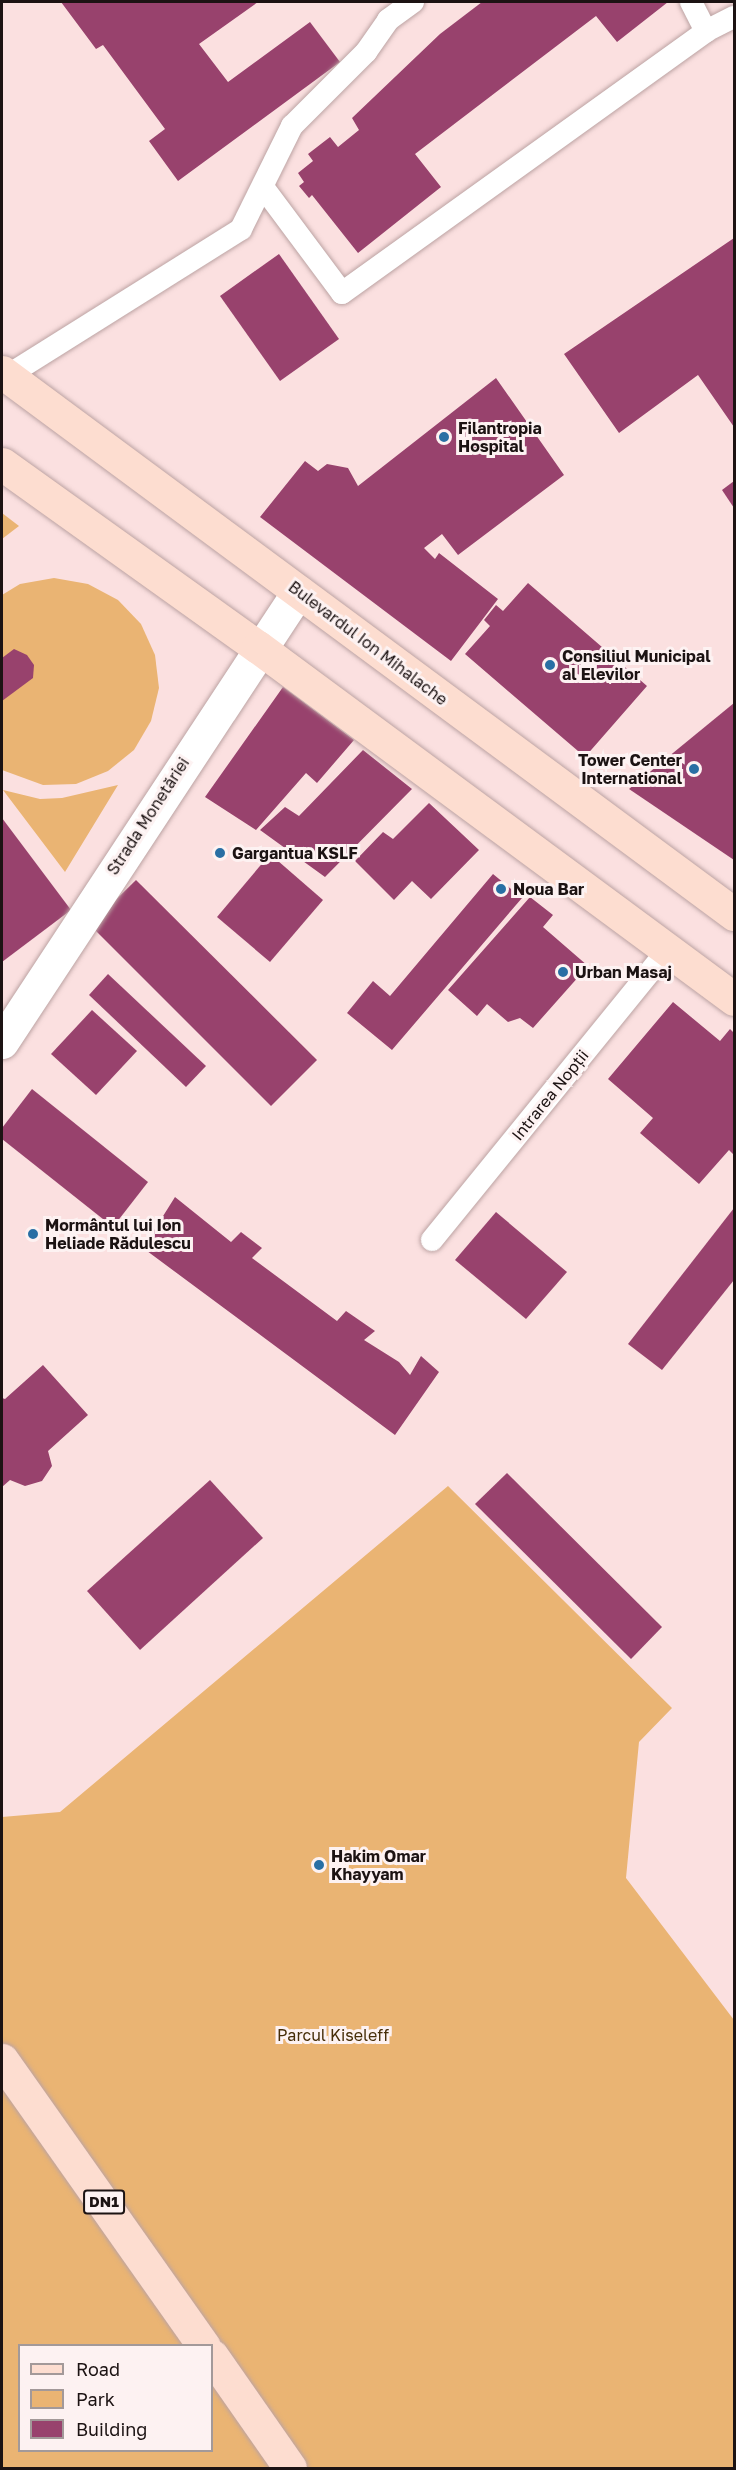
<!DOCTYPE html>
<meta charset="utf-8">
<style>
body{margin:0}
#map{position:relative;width:736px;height:2470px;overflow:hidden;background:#fbe0e0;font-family:"Golos Text",sans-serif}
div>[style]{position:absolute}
.green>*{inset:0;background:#eab473}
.building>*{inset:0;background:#98426d}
.roads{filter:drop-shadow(0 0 2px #bca3a3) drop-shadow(0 0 2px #bca3a3)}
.lane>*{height:22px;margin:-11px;padding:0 11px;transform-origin:11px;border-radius:11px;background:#fff}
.street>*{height:33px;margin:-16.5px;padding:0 16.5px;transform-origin:16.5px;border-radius:16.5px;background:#fff}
.primary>*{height:33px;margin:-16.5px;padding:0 16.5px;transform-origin:16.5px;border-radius:16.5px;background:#fdddd0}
.dots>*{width:16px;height:16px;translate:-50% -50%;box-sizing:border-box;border:3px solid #fdf2f2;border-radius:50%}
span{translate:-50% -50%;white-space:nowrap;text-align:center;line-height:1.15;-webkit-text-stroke:6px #fdf2f2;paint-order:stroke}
.shield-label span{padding:2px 4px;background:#fdf2f2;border:2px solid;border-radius:4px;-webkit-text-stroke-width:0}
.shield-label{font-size:15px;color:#1c1313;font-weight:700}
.poi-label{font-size:16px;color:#1c1313;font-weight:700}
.left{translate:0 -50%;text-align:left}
.right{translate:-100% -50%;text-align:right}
.street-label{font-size:16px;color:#1c1313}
.park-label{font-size:16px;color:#462d08}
.frame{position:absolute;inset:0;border:3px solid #1c1313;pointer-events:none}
.legend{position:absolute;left:18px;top:2344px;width:195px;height:108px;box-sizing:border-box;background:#fdf2f2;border:2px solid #a39999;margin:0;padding:8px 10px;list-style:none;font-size:18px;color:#1c1313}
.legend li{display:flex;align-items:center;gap:12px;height:30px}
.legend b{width:30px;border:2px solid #a39999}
</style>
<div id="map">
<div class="green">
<div style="clip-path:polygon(2px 513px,19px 526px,2px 539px)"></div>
<div style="clip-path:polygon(54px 578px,88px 584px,118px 600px,141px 624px,155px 655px,159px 688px,151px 721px,134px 750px,108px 771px,76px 784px,43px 785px,2px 770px,2px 595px,20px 584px)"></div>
<div style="clip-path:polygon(118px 785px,65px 872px,3px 790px,40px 799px,62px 798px)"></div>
<div style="clip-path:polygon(evenodd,448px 1486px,672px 1708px,639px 1742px,626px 1878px,734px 2020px,734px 2468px,2px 2468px,2px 1817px,60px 1812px,448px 1486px,20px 2346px,212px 2346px,212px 2450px,20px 2450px,20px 2346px)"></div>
</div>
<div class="building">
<div style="clip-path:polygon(61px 2px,258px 2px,199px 44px,228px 82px,310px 22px,340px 62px,178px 181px,149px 141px,165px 129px,103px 45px,96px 49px)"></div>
<div style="clip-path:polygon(482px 2px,668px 2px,617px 42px,596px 16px,415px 154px,441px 187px,358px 253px,312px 195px,309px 198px,299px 186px,304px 182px,298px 173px,313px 161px,308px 154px,330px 137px,338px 147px,359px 130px,352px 118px,440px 34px)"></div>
<div style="clip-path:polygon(734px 238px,734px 427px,698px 375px,619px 433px,564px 354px)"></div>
<div style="clip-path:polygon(279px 254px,339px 339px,280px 381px,220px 296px)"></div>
<div style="clip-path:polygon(496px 378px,564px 475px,458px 555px,442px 534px,424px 548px,435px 559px,439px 553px,498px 599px,451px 661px,260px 517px,305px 461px,318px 471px,327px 464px,348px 468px,358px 486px)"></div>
<div style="clip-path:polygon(734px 481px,734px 508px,722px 490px)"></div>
<div style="clip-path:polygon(528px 583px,647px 686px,585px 757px,465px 654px,490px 626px,484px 620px,496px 605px,503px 611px)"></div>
<div style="clip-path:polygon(14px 649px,27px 655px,34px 665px,33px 678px,2px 701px,2px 658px)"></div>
<div style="clip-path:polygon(283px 687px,354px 740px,317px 783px,306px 773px,256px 830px,205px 797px)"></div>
<div style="clip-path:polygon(734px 703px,734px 860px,629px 789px)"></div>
<div style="clip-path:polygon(363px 750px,412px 789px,325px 877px,260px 830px,285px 807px,299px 816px)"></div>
<div style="clip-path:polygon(429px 803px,479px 850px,431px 899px,412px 881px,394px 900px,355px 861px,383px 832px,393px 839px)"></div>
<div style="clip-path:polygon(2px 818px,71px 910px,2px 962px)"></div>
<div style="clip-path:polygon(270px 854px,323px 900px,270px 962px,217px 917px)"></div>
<div style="clip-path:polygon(493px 874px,522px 898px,392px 1050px,347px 1013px,373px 981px,390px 996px)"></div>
<div style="clip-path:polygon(136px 880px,317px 1060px,271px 1106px,90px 925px)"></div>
<div style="clip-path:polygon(530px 897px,553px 915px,543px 927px,588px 966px,533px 1028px,520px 1018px,508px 1022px,487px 1004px,477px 1016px,448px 990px)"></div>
<div style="clip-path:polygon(108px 974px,206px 1066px,186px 1087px,89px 995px)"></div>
<div style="clip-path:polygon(673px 1002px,720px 1041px,730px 1029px,734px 1033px,734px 1155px,729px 1150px,699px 1184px,640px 1133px,653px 1118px,608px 1079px)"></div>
<div style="clip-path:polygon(92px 1010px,137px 1051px,96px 1095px,51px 1054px)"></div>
<div style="clip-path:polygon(32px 1089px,148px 1182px,113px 1227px,2px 1139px,2px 1128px)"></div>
<div style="clip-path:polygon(175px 1197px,231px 1242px,241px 1232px,262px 1248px,252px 1258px,337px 1321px,346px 1311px,375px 1331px,364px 1340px,399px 1362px,410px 1375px,421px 1356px,439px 1372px,395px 1435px,143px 1248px)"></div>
<div style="clip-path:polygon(734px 1208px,734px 1280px,662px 1370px,628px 1344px)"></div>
<div style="clip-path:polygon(496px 1212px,567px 1272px,526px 1319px,455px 1260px)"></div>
<div style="clip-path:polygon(43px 1365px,88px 1415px,48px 1451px,52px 1466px,42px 1481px,25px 1486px,10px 1480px,2px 1487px,2px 1398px,5px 1399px)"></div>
<div style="clip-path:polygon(507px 1473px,662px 1627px,631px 1659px,475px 1504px)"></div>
<div style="clip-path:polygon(210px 1480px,263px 1538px,140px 1650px,87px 1591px)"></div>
</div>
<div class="roads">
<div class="lane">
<div style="left:691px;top:2px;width:33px;rotate:63deg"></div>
<div style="left:263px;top:187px;width:132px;rotate:53.3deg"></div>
<div style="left:342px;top:293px;width:448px;rotate:-35.7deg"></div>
<div style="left:706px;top:31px;width:31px;rotate:-27deg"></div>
<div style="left:7px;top:376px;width:276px;rotate:-32.1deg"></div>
<div style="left:241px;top:229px;width:115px;rotate:-63.7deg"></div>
<div style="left:292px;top:126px;width:105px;rotate:-45deg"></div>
<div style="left:366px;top:52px;width:39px;rotate:-55deg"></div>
<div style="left:388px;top:20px;width:31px;rotate:-36deg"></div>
<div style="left:432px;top:1240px;width:372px;rotate:-50.9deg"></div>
</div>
<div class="street">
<div style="left:2px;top:1042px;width:539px;rotate:-56.66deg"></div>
</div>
<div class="primary">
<div style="left:2px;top:372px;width:911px;rotate:36.52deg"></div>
<div style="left:2px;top:464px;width:315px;rotate:35.6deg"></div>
<div style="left:258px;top:647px;width:592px;rotate:36.48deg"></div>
<div style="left:2px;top:2060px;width:350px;rotate:54.8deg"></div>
<div style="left:212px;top:2356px;width:136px;rotate:55.1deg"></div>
</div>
</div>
<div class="dots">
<div style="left:444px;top:437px;background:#296fa4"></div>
<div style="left:550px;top:665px;background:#296fa4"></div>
<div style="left:694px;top:769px;background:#296fa4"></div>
<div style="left:220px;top:853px;background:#296fa4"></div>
<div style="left:501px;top:889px;background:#296fa4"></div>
<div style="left:563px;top:972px;background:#296fa4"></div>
<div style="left:33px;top:1234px;background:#296fa4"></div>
<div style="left:319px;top:1865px;background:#296fa4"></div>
</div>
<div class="shield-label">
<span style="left:104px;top:2202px">DN1</span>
</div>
<div class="poi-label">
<span class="left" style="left:458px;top:437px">Filantropia<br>Hospital</span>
<span class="left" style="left:562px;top:665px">Consiliul Municipal<br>al Elevilor</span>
<span class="right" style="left:682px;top:769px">Tower Center<br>International</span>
<span class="left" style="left:232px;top:853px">Gargantua KSLF</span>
<span class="left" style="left:513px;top:889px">Noua Bar</span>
<span class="left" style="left:575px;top:972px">Urban Masaj</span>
<span class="left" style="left:45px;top:1234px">Mormântul lui Ion<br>Heliade Rădulescu</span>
<span class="left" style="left:331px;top:1865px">Hakim Omar<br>Khayyam</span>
</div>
<div class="street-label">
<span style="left:368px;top:643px;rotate:37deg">Bulevardul Ion Mihalache</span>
<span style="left:148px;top:816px;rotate:-57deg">Strada Monetăriei</span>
<span style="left:550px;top:1095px;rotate:-51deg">Intrarea Nopții</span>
</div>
<div class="park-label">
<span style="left:333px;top:2035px">Parcul Kiseleff</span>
</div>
<div class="frame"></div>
<ul class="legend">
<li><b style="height:8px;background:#fdddd0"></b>Road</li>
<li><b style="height:16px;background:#eab473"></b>Park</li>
<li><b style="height:16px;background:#98426d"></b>Building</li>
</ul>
</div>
